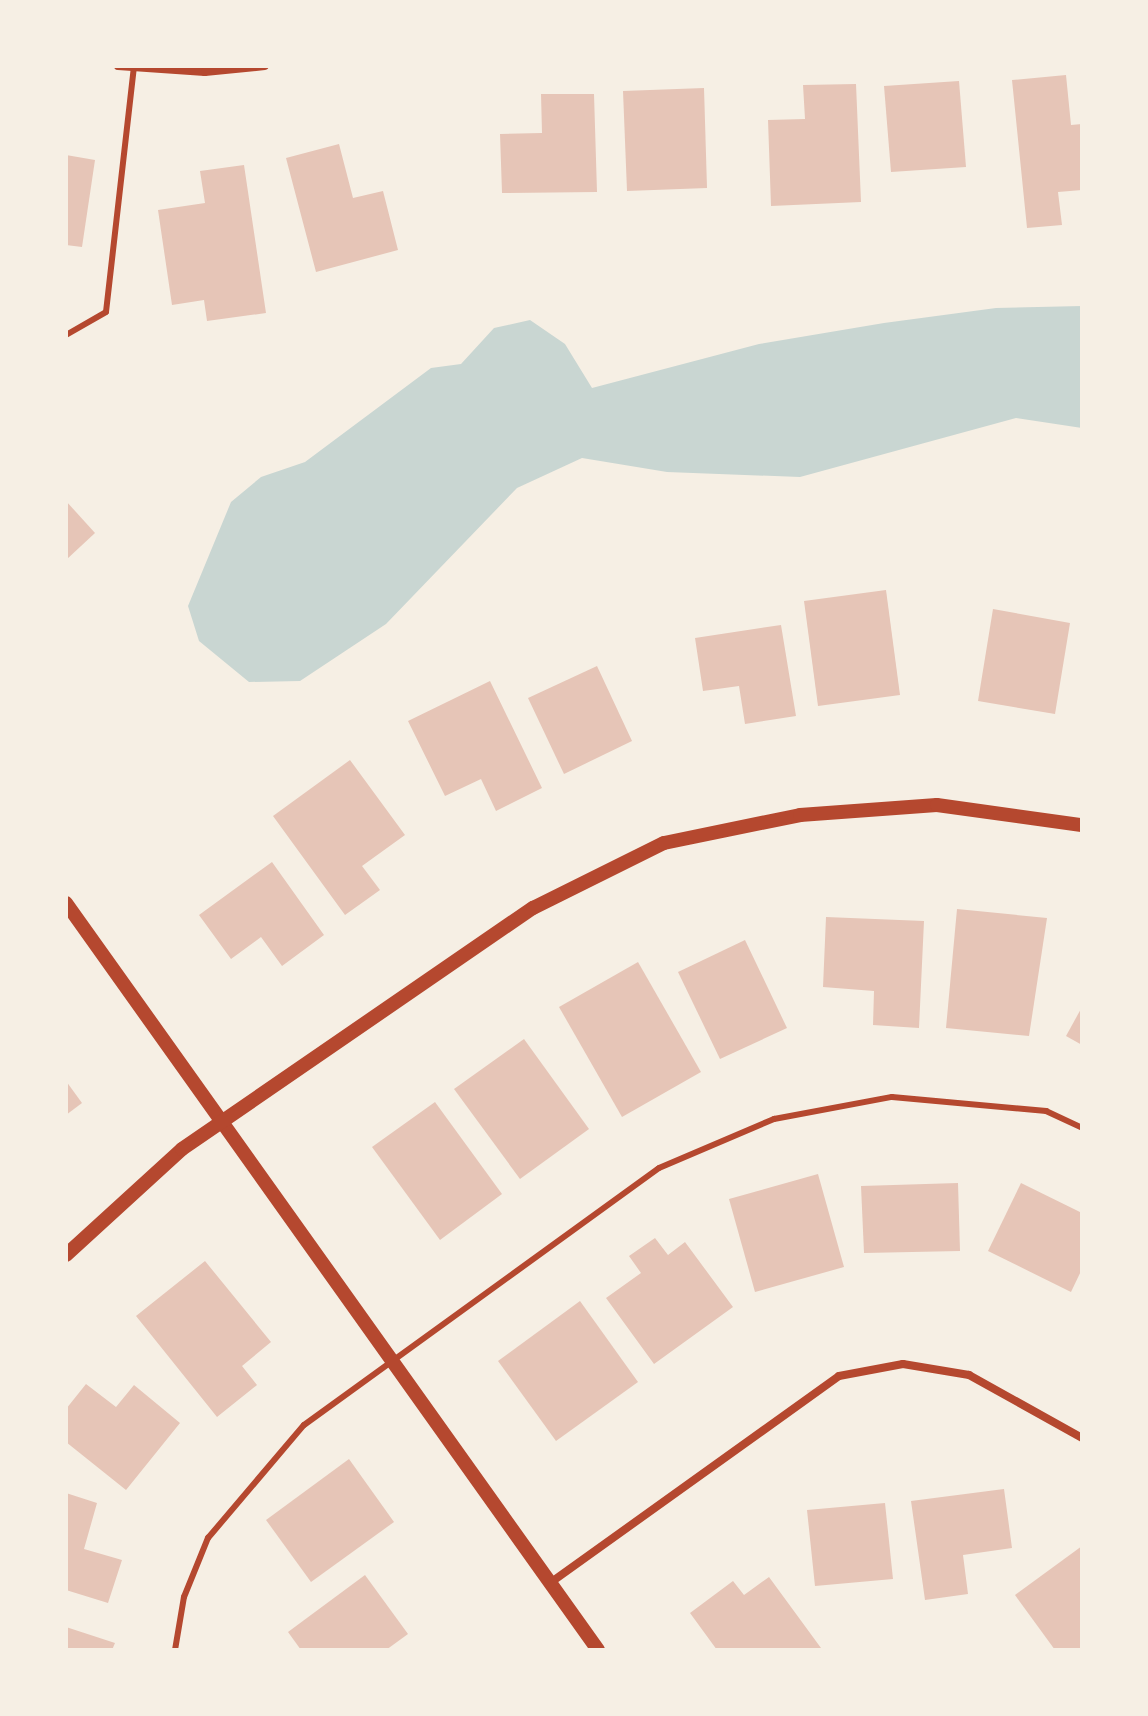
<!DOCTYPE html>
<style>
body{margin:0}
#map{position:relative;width:1148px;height:1716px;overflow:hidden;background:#f6efe4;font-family:"Asap Condensed",sans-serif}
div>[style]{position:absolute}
.water>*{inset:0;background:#c9d6d2}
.building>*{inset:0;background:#e6c5b7}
.service>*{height:6px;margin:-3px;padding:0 3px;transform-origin:3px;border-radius:3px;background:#b5482f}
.minor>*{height:8px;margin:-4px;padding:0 4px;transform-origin:4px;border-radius:4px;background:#b5482f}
.tertiary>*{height:14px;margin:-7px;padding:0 7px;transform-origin:7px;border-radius:7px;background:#b5482f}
span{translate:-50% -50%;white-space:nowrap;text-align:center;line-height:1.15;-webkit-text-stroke:7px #f6efe4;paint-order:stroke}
.frame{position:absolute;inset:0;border:68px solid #f6efe4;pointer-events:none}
</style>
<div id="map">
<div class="water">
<div style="clip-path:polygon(1082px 306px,1082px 428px,1016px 418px,800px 477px,667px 472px,582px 458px,517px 488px,386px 624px,300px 681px,249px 682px,199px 641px,188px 606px,231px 502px,261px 477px,305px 462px,431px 368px,461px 364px,494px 328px,530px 320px,565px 344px,592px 388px,759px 344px,884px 323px,996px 308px)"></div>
</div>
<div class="building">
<div style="clip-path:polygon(1066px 75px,1071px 125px,1082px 124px,1082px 190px,1058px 192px,1062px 225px,1027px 228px,1012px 80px)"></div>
<div style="clip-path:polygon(959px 81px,966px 167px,891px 172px,884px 86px)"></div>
<div style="clip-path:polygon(856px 84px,861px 202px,771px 206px,768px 120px,805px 119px,803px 85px)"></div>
<div style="clip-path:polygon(704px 88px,707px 188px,627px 191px,623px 91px)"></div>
<div style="clip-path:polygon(541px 94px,594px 94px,597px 192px,502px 193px,500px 134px,542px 133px)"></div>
<div style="clip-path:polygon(339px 144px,353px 198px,383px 191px,398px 250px,316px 272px,286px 158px)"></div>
<div style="clip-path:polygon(66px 155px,95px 160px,82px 247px,66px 245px)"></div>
<div style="clip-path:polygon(244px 165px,266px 313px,207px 321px,204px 300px,172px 305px,158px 210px,205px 203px,200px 171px)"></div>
<div style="clip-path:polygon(66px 501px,95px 533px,66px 560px)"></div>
<div style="clip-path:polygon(886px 590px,900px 695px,818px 706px,804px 601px)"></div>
<div style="clip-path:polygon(993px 609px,1070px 623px,1055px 714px,978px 701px)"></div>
<div style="clip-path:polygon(781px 625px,796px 716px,745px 724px,739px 686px,703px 691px,695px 638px)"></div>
<div style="clip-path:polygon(597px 666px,632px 741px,564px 774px,528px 698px)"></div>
<div style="clip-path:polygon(490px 681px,542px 788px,496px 811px,481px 779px,445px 796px,408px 721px)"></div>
<div style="clip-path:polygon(350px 760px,405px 835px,362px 866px,380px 890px,345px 915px,273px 816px)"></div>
<div style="clip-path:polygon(272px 862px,324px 935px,282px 966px,261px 937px,231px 959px,199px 915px)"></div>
<div style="clip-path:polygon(957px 909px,1047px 918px,1029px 1036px,946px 1028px)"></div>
<div style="clip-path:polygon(826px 917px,924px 921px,919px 1028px,873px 1025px,874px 991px,823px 987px)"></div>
<div style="clip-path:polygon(745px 940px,787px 1028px,720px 1059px,678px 972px)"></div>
<div style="clip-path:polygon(638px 962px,701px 1072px,622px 1117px,559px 1007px)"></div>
<div style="clip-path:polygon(1082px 1007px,1082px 1045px,1066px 1036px)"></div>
<div style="clip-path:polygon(524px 1039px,589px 1129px,520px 1179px,454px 1089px)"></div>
<div style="clip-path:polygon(66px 1081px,82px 1103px,66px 1115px)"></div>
<div style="clip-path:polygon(435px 1102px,502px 1194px,440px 1240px,372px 1147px)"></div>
<div style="clip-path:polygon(818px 1174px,844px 1267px,755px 1292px,729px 1199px)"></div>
<div style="clip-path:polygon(958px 1183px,960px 1251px,864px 1253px,861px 1186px)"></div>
<div style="clip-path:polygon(1021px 1183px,1082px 1213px,1082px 1269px,1071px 1292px,988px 1251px)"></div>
<div style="clip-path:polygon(655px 1238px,668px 1255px,685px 1242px,733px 1307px,654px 1364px,606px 1298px,641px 1273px,629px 1256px)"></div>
<div style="clip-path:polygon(205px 1261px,271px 1342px,242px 1366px,257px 1385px,217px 1417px,136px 1316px)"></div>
<div style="clip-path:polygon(580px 1301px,638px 1382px,556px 1441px,498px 1361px)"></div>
<div style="clip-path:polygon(86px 1384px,116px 1407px,134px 1385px,180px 1423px,126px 1490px,66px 1442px,66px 1409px)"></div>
<div style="clip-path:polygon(349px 1459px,394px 1522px,311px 1582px,266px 1520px)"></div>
<div style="clip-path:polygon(1004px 1489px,1012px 1548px,963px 1555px,968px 1594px,925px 1600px,911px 1501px)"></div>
<div style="clip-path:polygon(66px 1493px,97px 1503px,84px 1549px,122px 1560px,108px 1603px,66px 1590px)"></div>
<div style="clip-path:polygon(885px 1503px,893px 1579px,815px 1586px,807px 1510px)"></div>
<div style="clip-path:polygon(1082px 1546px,1082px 1650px,1055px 1650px,1015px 1595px)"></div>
<div style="clip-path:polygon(365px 1575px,408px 1634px,386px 1650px,301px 1650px,288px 1632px)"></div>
<div style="clip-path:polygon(769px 1577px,821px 1648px,717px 1650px,690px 1613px,733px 1581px,744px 1595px)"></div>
<div style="clip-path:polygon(66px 1627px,115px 1643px,112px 1650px,66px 1650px)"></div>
</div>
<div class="service">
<div style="left:66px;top:335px;width:46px;rotate:-29.9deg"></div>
<div style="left:106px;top:312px;width:246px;rotate:-83.5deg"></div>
<div style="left:175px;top:1650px;width:54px;rotate:-80.4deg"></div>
<div style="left:184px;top:1597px;width:64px;rotate:-67.9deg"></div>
<div style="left:208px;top:1538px;width:148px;rotate:-49.7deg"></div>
<div style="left:304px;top:1425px;width:438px;rotate:-35.9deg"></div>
<div style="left:659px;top:1168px;width:125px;rotate:-23.1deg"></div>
<div style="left:774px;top:1119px;width:120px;rotate:-10.6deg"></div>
<div style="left:892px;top:1097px;width:155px;rotate:5.2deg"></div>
<div style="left:1046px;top:1111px;width:40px;rotate:25deg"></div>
</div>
<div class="minor">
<div style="left:118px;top:66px;width:87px;rotate:3.9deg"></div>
<div style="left:205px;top:72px;width:60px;rotate:-5.7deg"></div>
<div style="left:550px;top:1583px;width:355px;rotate:-35.6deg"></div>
<div style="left:839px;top:1376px;width:65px;rotate:-10.6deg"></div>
<div style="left:903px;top:1364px;width:67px;rotate:9.5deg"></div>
<div style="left:969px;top:1375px;width:129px;rotate:29.1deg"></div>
</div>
<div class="tertiary">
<div style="left:66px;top:903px;width:917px;rotate:54.54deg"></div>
<div style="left:66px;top:1255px;width:157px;rotate:-42.4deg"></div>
<div style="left:182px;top:1149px;width:426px;rotate:-34.5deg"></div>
<div style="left:533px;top:908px;width:146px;rotate:-26.4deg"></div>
<div style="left:664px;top:843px;width:139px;rotate:-11.6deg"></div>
<div style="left:800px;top:815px;width:137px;rotate:-4.2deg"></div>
<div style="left:937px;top:805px;width:146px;rotate:7.9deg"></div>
</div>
<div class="frame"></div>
</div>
